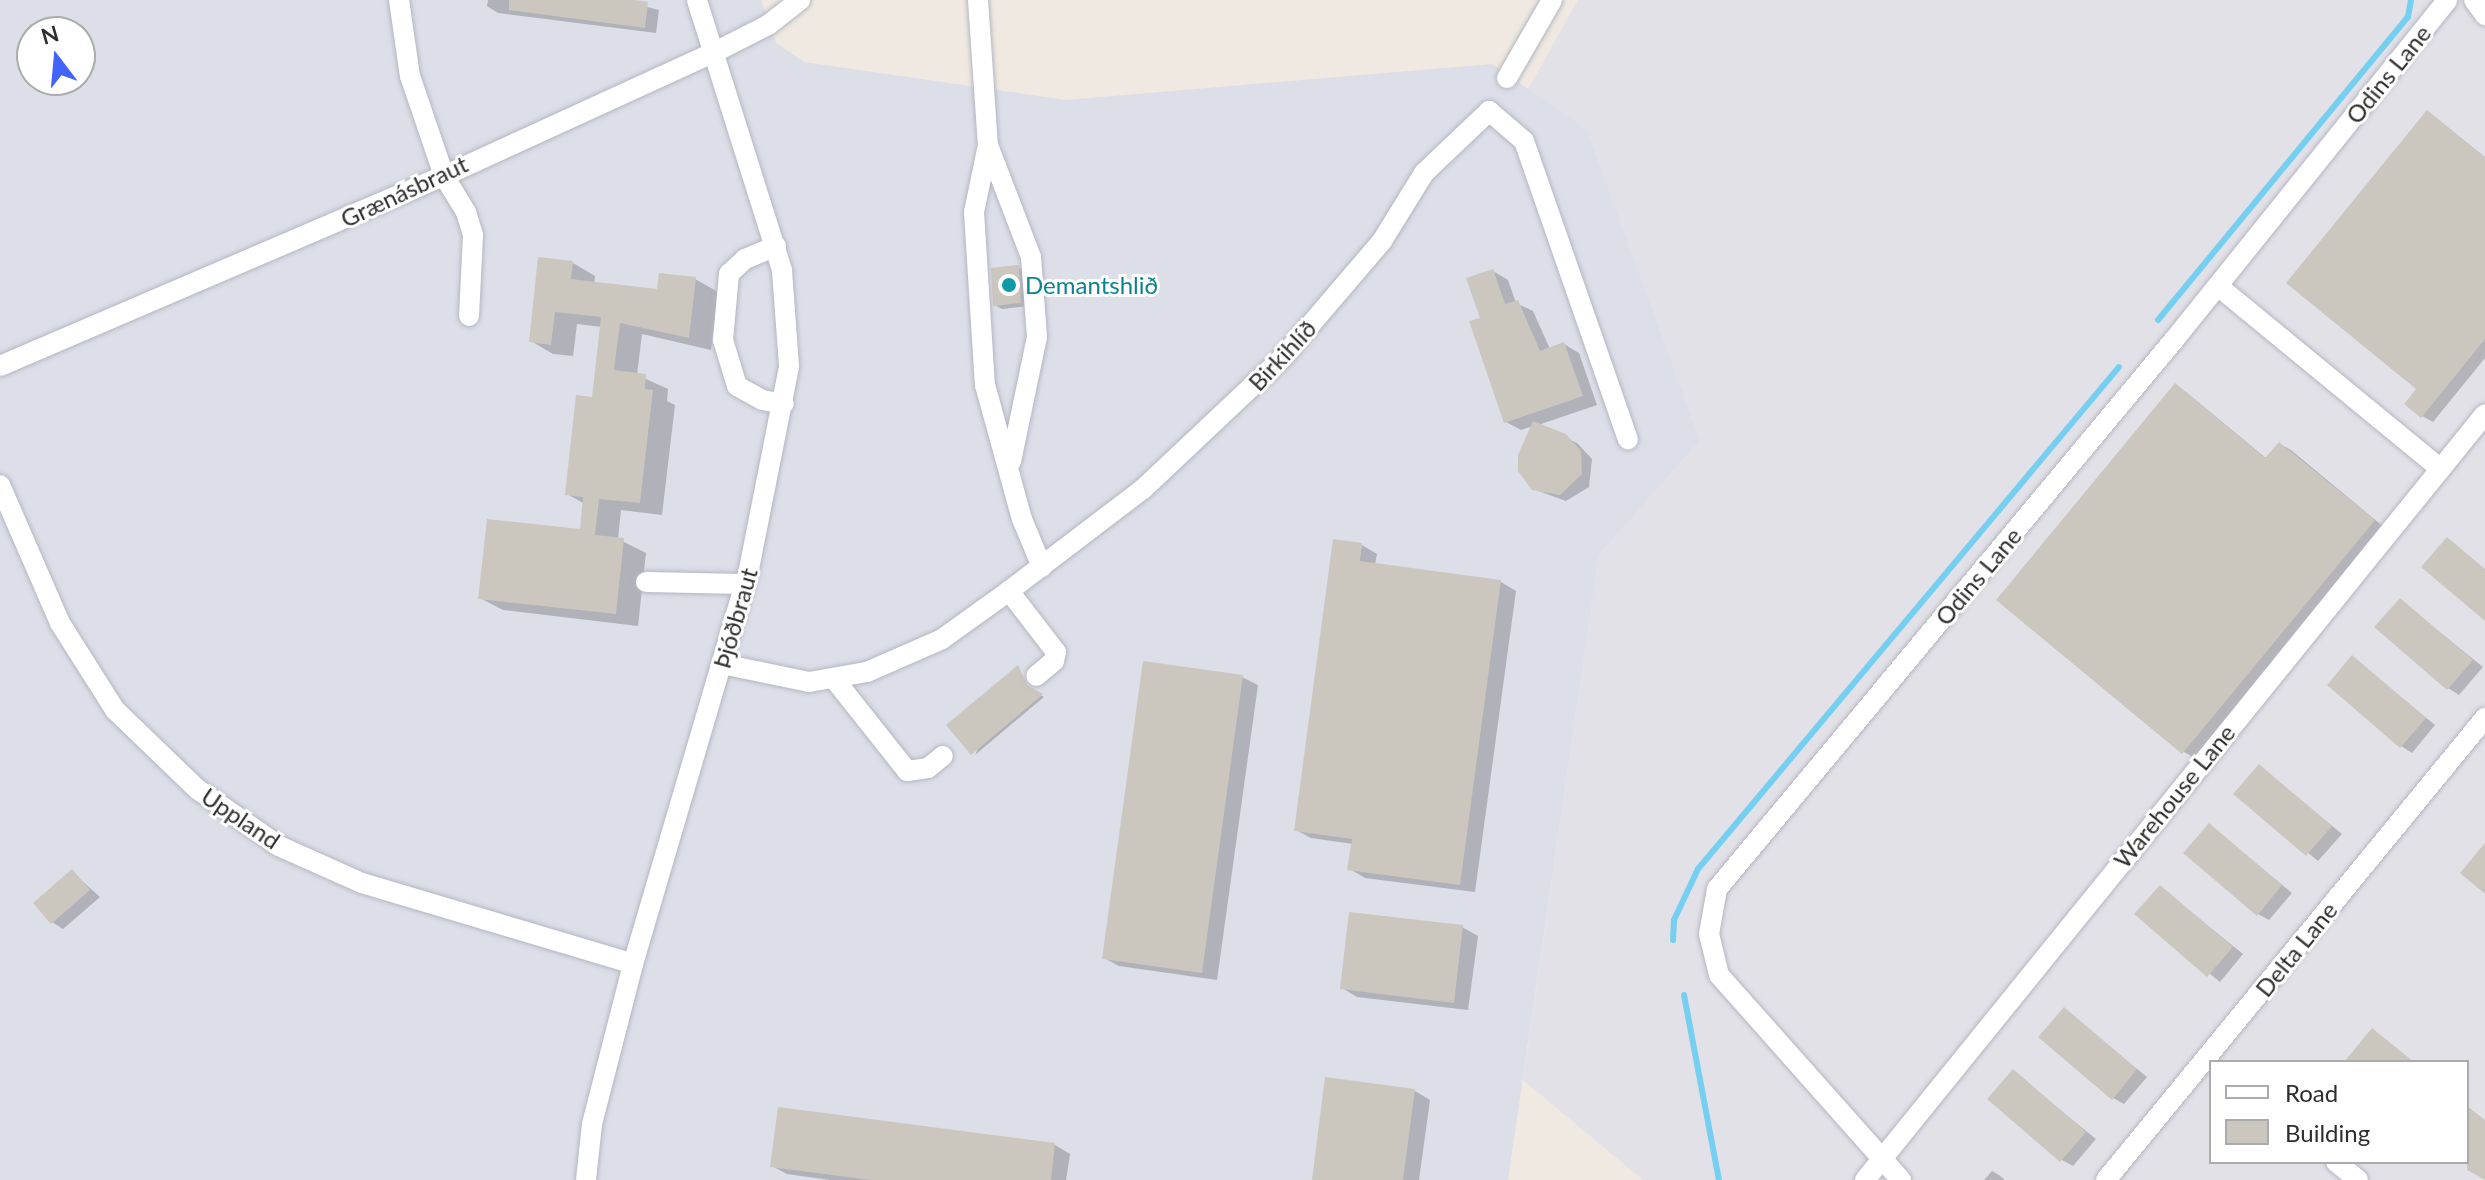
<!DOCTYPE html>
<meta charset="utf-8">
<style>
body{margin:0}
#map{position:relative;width:2485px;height:1180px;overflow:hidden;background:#efe9e1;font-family:Lato,sans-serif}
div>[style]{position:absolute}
.industrial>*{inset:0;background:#e3e1e8}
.airport>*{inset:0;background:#dcdee8}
.shadow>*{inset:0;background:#0003}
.stream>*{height:6px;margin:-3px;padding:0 3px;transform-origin:3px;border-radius:3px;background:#75cff0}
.building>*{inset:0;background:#cbc7bf}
.roads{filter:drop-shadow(0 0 2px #b4b7c1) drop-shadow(0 0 2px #b4b7c1)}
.minor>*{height:20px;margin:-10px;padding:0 10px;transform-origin:10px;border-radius:10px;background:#fff}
.dots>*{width:22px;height:22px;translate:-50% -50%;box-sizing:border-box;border:4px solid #fff;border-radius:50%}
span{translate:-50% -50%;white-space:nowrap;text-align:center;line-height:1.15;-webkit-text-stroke:6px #fff;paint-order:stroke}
.street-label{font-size:24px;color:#2e2e2e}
.culture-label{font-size:24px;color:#0d838f}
.left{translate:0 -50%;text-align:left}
.legend{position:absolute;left:2209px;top:1060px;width:260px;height:104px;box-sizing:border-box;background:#fff;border:2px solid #ababab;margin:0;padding:10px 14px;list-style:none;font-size:24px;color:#2e2e2e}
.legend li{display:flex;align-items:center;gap:16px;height:40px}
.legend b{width:40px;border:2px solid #ababab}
.north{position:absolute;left:16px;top:16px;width:80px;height:80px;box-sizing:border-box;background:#fff;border:2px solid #ababab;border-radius:50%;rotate:344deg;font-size:22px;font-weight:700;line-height:32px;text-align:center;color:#2e2e2e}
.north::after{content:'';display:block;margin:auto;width:28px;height:36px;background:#4264fb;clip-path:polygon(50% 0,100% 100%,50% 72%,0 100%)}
</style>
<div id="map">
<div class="industrial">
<div style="clip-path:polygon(evenodd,1578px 0,2485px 0,2485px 1180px,1643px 1180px,1523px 1080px,1599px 555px,1700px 440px,1587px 130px,1527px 91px,1578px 0,2211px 1062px,2467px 1062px,2467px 1162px,2211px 1162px,2211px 1062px)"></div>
</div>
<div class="airport">
<div style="clip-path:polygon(evenodd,0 0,761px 0,776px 43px,804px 62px,1066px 100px,1492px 64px,1587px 130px,1700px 440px,1599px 555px,1508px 1180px,0 1180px,0 0,32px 32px,80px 32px,80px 80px,32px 80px,32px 32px)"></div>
</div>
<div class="shadow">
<div style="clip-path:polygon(488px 0,620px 0,659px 10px,656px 33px,498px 13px,487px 6px)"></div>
<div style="clip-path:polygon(2427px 113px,2485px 157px,2485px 358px,2433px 422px,2422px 416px,2419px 389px)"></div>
<div style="clip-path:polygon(573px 263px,595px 276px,594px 284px,659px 291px,695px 279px,718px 292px,711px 350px,642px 334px,637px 375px,668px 389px,667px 401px,675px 405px,662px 515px,621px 510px,618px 539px,646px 553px,638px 626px,503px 610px,480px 598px,582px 531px,585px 504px,567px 494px,594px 399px,602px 327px,577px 324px,573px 356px,553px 354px,531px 341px)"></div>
<div style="clip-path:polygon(1018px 267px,1025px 271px,1028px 306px,1002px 309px,995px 305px)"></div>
<div style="clip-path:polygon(1493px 271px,1508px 280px,1516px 303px,1533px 311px,1550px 349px,1564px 344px,1579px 353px,1597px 405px,1538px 425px,1577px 443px,1592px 459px,1589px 487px,1566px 501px,1533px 489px,1533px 426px,1521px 430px,1506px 422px,1482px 319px)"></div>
<div style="clip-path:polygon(2186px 392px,2267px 459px,2280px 444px,2291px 450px,2385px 528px,2195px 758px,2184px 752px)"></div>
<div style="clip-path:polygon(1362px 545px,1377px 554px,1375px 565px,1501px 582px,1516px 591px,1475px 892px,1365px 878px,1350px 869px,1353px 844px,1311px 838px,1296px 830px)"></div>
<div style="clip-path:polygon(2400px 600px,2483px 667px,2459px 695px,2448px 688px)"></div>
<div style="clip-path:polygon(2353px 658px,2435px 725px,2412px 753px,2401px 746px)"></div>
<div style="clip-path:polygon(1018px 667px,1029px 689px,1044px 697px,975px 755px)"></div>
<div style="clip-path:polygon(1242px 677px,1258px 685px,1217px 980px,1119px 966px,1104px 958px)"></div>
<div style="clip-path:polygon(2259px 766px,2342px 834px,2318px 861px,2236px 794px)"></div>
<div style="clip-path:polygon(2210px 826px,2292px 893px,2269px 920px,2258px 914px)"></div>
<div style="clip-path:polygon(72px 872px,100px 897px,63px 929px,52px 922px)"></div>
<div style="clip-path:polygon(2160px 887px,2243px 954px,2220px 982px,2137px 914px)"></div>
<div style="clip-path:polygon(1462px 927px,1478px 936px,1468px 1010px,1357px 997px,1342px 988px)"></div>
<div style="clip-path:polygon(2064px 1010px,2147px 1077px,2124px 1104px,2113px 1098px)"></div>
<div style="clip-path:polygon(2013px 1072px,2096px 1139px,2073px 1166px,2062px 1160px)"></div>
<div style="clip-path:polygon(1415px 1091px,1430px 1100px,1419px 1180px,1314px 1180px)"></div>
<div style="clip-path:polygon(1055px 1145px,1070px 1154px,1066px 1180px,830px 1180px,787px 1174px,772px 1166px)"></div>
<div style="clip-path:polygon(1992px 1171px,1999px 1175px,2005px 1180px,1984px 1180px)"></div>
</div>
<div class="stream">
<div style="left:2158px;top:320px;width:393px;rotate:-50.5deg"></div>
<div style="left:2408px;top:17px;width:17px;rotate:-80deg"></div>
<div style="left:1673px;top:940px;width:20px;rotate:-87deg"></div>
<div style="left:1674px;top:920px;width:56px;rotate:-64.8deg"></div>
<div style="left:1698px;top:869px;width:655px;rotate:-50.02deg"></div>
<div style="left:1684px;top:995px;width:188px;rotate:79.3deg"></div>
</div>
<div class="building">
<div style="clip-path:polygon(509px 0,635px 0,648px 2px,645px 28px,509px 10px)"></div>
<div style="clip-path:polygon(2427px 110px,2485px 157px,2485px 339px,2421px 418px,2404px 404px,2416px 389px,2286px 283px)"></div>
<div style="clip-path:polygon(538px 257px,573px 261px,571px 279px,657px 289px,659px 273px,696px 277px,689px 338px,620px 323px,614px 370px,646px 374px,645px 389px,653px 390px,640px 503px,599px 499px,595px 535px,624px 538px,616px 614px,478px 599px,487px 519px,580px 529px,583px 497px,565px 495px,576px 395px,592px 397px,601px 317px,555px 312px,551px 345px,529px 342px)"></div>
<div style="clip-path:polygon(1019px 265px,1021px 303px,993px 306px,991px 268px)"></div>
<div style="clip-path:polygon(1493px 269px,1505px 304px,1518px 300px,1540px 351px,1564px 342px,1583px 396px,1504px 423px,1469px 321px,1480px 318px,1466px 278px)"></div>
<div style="clip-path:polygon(2175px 383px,2265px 458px,2279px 442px,2375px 520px,2182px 754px,1996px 600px)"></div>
<div style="clip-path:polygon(1533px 421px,1566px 434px,1581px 451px,1582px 474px,1560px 495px,1532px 490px,1518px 471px,1518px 455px)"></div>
<div style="clip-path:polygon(2447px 537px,2485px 569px,2485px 621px,2421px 567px)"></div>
<div style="clip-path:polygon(1333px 539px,1362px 543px,1360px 561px,1501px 580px,1460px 885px,1347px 870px,1352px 839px,1294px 831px)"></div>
<div style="clip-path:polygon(2400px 598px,2473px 660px,2447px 690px,2374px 627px)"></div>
<div style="clip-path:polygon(2352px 655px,2426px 718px,2400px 748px,2327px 685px)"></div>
<div style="clip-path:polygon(1143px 661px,1243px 675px,1202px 973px,1102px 959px)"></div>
<div style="clip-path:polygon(1018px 665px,1027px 685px,1043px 694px,971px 755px,946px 725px)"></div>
<div style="clip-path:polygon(2259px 764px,2332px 826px,2306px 856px,2233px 794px)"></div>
<div style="clip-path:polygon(2209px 823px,2282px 885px,2257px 916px,2183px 853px)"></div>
<div style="clip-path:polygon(2485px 843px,2485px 894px,2460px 873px)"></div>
<div style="clip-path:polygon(72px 869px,90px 890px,51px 924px,33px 903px)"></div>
<div style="clip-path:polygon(2160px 885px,2233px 947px,2207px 977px,2134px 914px)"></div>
<div style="clip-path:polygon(1349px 912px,1463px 925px,1454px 1003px,1340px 989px)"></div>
<div style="clip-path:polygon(2064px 1007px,2137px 1069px,2112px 1100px,2038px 1037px)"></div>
<div style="clip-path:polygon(2372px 1028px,2414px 1062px,2344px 1062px)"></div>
<div style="clip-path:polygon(2013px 1069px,2086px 1132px,2060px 1162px,1987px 1099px)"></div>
<div style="clip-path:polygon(1325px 1077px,1415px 1089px,1403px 1180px,1312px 1180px)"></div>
<div style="clip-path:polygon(2467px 1106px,2485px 1120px,2485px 1180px,2467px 1170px)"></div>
<div style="clip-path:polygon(778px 1107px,1055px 1143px,1051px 1180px,871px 1180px,770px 1167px)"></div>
</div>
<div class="roads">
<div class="minor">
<div style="left:399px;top:0;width:77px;rotate:81.8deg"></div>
<div style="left:410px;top:76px;width:106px;rotate:71.2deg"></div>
<div style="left:444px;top:176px;width:42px;rotate:58.6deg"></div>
<div style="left:466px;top:212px;width:24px;rotate:73deg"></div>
<div style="left:473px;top:235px;width:81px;rotate:92.8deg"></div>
<div style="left:978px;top:0;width:145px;rotate:86.1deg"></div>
<div style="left:988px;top:145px;width:68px;rotate:101.8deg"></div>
<div style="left:974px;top:212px;width:173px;rotate:86.4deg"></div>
<div style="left:985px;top:385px;width:139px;rotate:74.6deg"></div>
<div style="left:1022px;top:519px;width:52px;rotate:67.4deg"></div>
<div style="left:2474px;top:0;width:19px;rotate:54deg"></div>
<div style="left:1507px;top:78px;width:90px;rotate:-60deg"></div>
<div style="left:988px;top:145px;width:120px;rotate:69deg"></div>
<div style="left:1031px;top:257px;width:80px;rotate:85.7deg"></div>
<div style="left:1037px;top:337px;width:127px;rotate:101.8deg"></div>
<div style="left:776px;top:246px;width:34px;rotate:157deg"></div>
<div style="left:745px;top:259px;width:22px;rotate:137deg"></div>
<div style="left:729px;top:274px;width:66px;rotate:95.2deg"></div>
<div style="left:723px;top:340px;width:48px;rotate:73.1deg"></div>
<div style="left:737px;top:386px;width:29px;rotate:29deg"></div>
<div style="left:762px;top:400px;width:22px;rotate:10deg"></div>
<div style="left:2218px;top:286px;width:288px;rotate:39.4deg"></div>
<div style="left:0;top:366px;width:483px;rotate:-23.2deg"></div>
<div style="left:444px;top:176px;width:300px;rotate:-24.6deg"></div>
<div style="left:717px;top:51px;width:57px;rotate:-27deg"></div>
<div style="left:768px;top:25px;width:41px;rotate:-38deg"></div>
<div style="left:0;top:485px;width:150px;rotate:66.5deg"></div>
<div style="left:60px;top:623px;width:103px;rotate:57.7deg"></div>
<div style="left:115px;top:710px;width:114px;rotate:43.9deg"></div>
<div style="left:197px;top:789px;width:100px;rotate:34.8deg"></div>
<div style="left:279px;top:846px;width:91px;rotate:24deg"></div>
<div style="left:362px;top:883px;width:283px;rotate:16.6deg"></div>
<div style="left:646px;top:582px;width:99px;rotate:1.2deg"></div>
<div style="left:1009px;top:591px;width:77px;rotate:52.4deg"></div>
<div style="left:1056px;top:652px;width:9px;rotate:103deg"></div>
<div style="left:1054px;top:661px;width:23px;rotate:140deg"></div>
<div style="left:722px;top:664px;width:89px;rotate:11.7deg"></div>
<div style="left:809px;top:682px;width:59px;rotate:-9.8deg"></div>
<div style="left:867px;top:672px;width:82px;rotate:-23.7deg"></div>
<div style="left:942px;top:639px;width:82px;rotate:-35.6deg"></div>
<div style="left:1009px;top:591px;width:168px;rotate:-37.3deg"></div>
<div style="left:1143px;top:489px;width:192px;rotate:-43.3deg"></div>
<div style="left:1283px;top:357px;width:153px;rotate:-49.5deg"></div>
<div style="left:1382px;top:241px;width:80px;rotate:-58.3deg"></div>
<div style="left:1424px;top:173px;width:90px;rotate:-43.6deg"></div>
<div style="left:1489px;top:111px;width:46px;rotate:40.6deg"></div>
<div style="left:1524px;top:141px;width:316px;rotate:70.8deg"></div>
<div style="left:835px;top:680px;width:116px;rotate:51.6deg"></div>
<div style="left:907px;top:771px;width:21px;rotate:-8deg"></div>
<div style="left:928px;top:768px;width:19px;rotate:-39deg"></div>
<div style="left:2336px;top:1162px;width:28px;rotate:39deg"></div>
<div style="left:586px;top:1180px;width:56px;rotate:-83.9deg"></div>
<div style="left:592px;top:1124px;width:165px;rotate:-75.6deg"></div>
<div style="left:633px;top:964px;width:407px;rotate:-73.6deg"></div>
<div style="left:748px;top:574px;width:212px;rotate:-78.8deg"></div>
<div style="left:789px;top:366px;width:96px;rotate:-94.2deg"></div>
<div style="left:782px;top:270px;width:283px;rotate:-107.5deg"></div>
<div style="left:1865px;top:1180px;width:985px;rotate:-51.01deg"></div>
<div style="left:1901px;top:1180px;width:274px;rotate:-131.6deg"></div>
<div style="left:1719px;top:975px;width:42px;rotate:-103.7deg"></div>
<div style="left:1709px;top:934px;width:46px;rotate:-79.9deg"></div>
<div style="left:1717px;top:889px;width:714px;rotate:-50.23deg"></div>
<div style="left:2174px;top:340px;width:436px;rotate:-51.2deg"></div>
<div style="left:2106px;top:1180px;width:598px;rotate:-50.64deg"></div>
</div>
</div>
<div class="dots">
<div style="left:1009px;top:285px;background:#0f9aa8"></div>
</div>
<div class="street-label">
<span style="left:2388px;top:74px;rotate:-51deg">Odins Lane</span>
<span style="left:404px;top:191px;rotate:-25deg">Grænásbraut</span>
<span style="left:1282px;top:355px;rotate:-47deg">Birkihlíð</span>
<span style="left:1978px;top:576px;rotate:-50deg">Odins Lane</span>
<span style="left:735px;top:618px;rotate:-74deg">Þjóðbraut</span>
<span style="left:2174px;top:796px;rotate:-51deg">Warehouse Lane</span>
<span style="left:241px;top:818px;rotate:34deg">Uppland</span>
<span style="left:2296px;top:949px;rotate:-51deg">Delta Lane</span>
</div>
<div class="culture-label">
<span class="left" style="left:1025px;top:285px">Demantshlið</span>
</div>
<ul class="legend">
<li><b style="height:10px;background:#fff"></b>Road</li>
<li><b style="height:22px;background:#cbc7bf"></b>Building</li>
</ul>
<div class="north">N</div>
</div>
